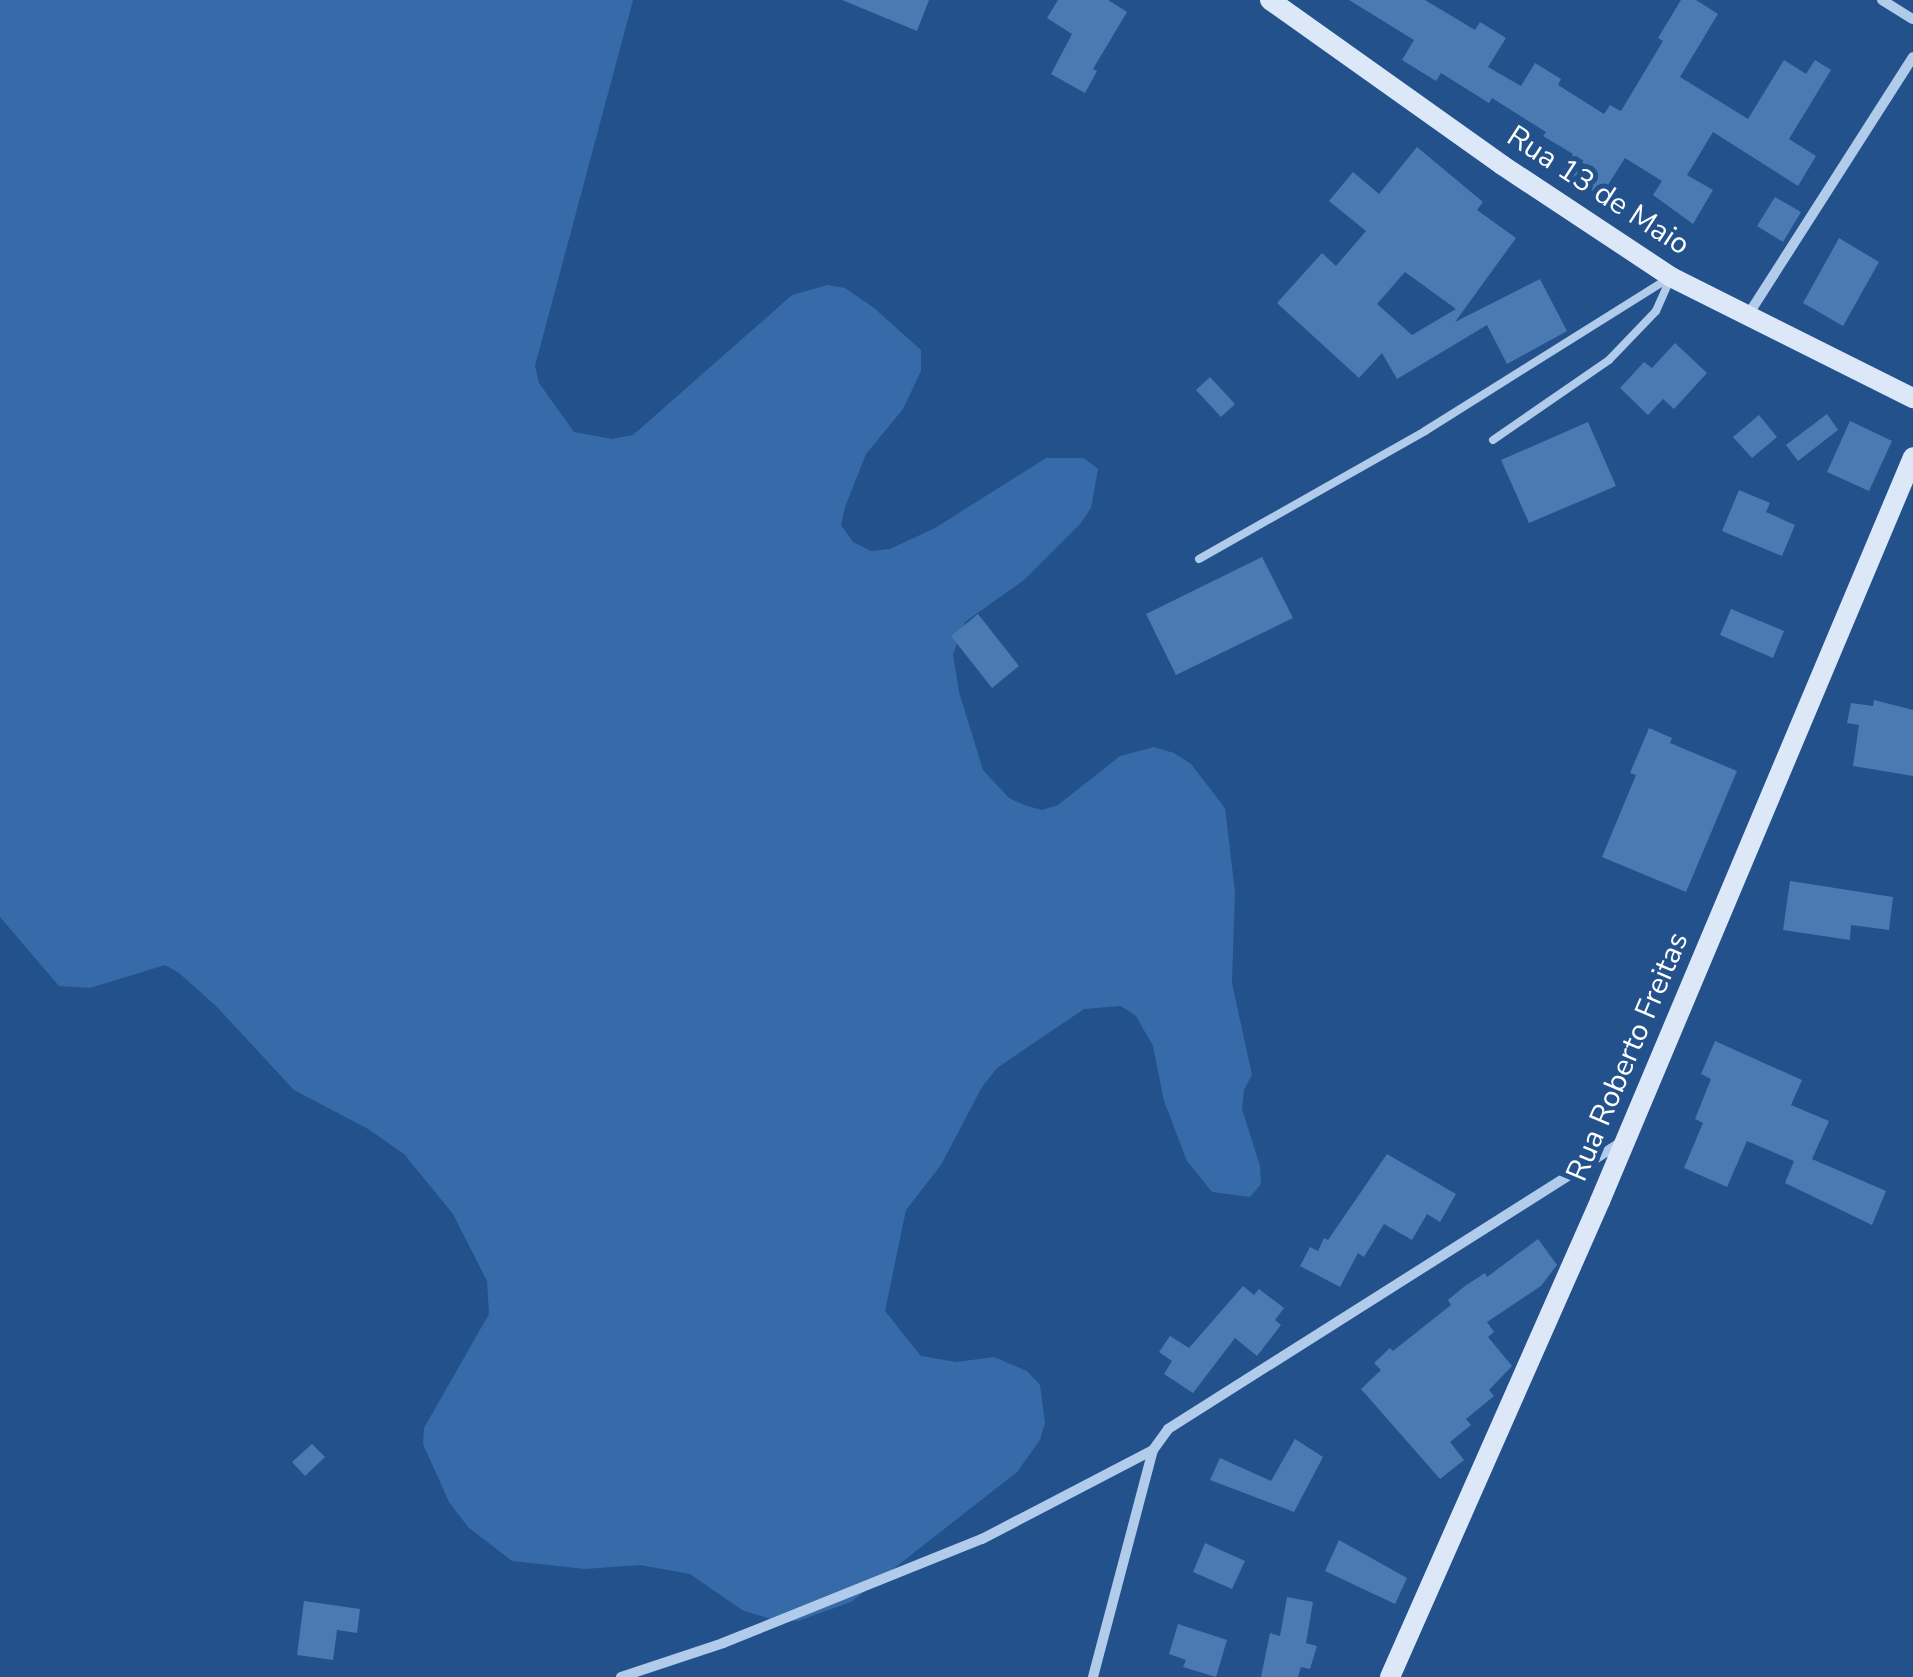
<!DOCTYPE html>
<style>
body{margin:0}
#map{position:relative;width:1913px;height:1677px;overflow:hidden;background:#23518b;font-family:"Nunito Sans",sans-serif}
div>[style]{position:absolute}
.green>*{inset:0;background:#376aa8}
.building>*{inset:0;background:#4b7ab2}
.lane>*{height:8px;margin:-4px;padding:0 4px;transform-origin:4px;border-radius:4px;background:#b1cbeb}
.street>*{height:10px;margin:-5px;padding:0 5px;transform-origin:5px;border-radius:5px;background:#b1cbeb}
.secondary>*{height:20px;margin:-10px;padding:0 10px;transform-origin:10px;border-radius:10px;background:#dce8f8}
span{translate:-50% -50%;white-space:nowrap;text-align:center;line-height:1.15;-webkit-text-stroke:10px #23518b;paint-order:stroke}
.street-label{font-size:30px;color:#fff}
</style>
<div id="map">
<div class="green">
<div style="clip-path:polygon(0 0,633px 0,535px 366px,539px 383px,574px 432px,612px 439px,633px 435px,792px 295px,828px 285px,845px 288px,874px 308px,921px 350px,921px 371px,903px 409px,866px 454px,845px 507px,841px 525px,853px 542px,871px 551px,890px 549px,935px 528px,1046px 458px,1084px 458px,1098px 469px,1091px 508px,1080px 524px,1024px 580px,965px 622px,953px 654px,959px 692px,983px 770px,1009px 798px,1024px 805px,1042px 810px,1058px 805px,1120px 756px,1154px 747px,1174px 753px,1191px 764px,1225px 808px,1235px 892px,1232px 983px,1252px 1075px,1244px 1090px,1242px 1109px,1260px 1166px,1261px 1184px,1250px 1197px,1212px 1192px,1187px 1161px,1164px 1101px,1153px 1046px,1136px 1016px,1121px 1006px,1084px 1009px,997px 1068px,982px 1087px,941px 1165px,906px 1210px,885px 1311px,921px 1356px,956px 1362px,994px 1357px,1027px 1371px,1040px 1385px,1045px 1423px,1040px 1440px,1017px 1472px,851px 1602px,798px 1621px,777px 1621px,742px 1610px,690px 1574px,640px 1565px,585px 1569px,512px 1561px,468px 1527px,449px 1502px,423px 1444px,424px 1428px,489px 1314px,487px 1281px,453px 1214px,404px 1154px,368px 1129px,294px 1090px,216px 1006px,179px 973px,165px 965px,90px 988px,59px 986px,0 917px)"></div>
</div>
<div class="building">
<div style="clip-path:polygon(842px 0,929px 0,917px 31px)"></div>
<div style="clip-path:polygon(1058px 0,1108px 0,1127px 12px,1093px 69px,1097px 71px,1085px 93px,1051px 74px,1072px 34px,1047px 18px)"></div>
<div style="clip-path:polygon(1349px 0,1425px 0,1475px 30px,1480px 22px,1506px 38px,1488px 67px,1521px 86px,1535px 63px,1561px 79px,1558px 85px,1604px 114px,1610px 105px,1621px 111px,1663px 41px,1658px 38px,1681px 0,1696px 0,1718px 14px,1680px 77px,1748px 119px,1784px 60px,1806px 74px,1815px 60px,1831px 70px,1789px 139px,1816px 156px,1798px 186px,1713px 132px,1687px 175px,1713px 190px,1693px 224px,1653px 195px,1662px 181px,1625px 158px,1601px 196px,1561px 172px,1573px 154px,1543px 136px,1546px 132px,1492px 98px,1489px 103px,1441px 73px,1436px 81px,1402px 60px,1414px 40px)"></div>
<div style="clip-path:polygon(evenodd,1417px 147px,1483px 202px,1477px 210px,1516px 238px,1455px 322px,1540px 279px,1567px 331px,1507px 364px,1487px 325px,1397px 379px,1382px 353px,1359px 378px,1277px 303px,1322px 253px,1336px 266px,1366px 231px,1329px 201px,1353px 172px,1379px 194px,1417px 147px,1405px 272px,1456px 309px,1412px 335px,1377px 304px,1405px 272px)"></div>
<div style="clip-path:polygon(1775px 197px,1801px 212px,1783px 242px,1757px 226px)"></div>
<div style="clip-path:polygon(1839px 238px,1879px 262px,1843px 326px,1803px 303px)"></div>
<div style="clip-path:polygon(1675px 343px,1707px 373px,1674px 409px,1663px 399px,1648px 415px,1620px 388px,1644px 362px,1652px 368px)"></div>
<div style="clip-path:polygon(1210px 377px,1235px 404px,1221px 417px,1196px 390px)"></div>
<div style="clip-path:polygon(1827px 414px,1838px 430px,1798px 461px,1786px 445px)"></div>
<div style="clip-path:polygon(1759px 415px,1777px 437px,1752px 458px,1733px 437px)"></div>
<div style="clip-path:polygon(1850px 421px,1892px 441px,1869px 491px,1827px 472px)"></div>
<div style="clip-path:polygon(1588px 422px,1616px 486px,1529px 523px,1501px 460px)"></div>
<div style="clip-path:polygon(1739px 490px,1770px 503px,1766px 512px,1795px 525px,1782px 556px,1722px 531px)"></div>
<div style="clip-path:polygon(1262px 557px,1293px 618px,1176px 675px,1146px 614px)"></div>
<div style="clip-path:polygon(1731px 609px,1784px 631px,1773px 658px,1720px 635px)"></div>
<div style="clip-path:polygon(978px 614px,1019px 666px,992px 688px,951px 636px)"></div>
<div style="clip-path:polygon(1874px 700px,1913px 710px,1913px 776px,1853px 766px,1859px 725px,1847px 723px,1851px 703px,1873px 706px)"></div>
<div style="clip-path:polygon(1649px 728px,1672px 738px,1670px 743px,1737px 771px,1686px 892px,1602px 857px,1636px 775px,1630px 773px)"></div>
<div style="clip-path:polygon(1790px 881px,1893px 897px,1889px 930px,1851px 925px,1850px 940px,1783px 930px)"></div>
<div style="clip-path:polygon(1715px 1041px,1802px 1080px,1791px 1105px,1829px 1121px,1812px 1159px,1886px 1191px,1872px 1225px,1785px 1183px,1794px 1161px,1747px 1141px,1727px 1187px,1684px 1168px,1703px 1123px,1695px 1119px,1711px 1079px,1701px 1074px)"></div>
<div style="clip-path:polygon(1387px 1154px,1456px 1194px,1440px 1222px,1427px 1214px,1412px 1240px,1384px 1224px,1364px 1257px,1358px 1253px,1340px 1287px,1300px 1266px,1310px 1247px,1318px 1251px,1324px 1238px,1328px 1240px)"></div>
<div style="clip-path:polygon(1538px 1239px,1557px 1265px,1541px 1286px,1487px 1322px,1494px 1332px,1488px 1337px,1512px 1366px,1489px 1390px,1494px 1396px,1466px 1419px,1471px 1425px,1450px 1442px,1464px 1460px,1440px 1479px,1361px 1389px,1381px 1370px,1374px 1363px,1390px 1348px,1393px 1351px,1451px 1305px,1448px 1300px,1465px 1286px,1485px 1273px,1487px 1277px)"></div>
<div style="clip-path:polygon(1243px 1286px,1254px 1295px,1259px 1289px,1284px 1308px,1275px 1320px,1281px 1325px,1257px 1356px,1235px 1338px,1193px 1393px,1164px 1374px,1172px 1361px,1159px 1352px,1170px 1336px,1189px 1348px)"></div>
<div style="clip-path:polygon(1295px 1439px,1323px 1457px,1294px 1512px,1210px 1480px,1220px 1458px,1271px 1481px)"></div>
<div style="clip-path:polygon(312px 1444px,325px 1457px,305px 1476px,292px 1462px)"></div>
<div style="clip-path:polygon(1339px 1540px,1407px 1578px,1395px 1604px,1325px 1571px)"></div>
<div style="clip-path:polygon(1205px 1543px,1245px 1561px,1232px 1589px,1193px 1572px)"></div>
<div style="clip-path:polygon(1287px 1597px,1313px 1602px,1306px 1643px,1317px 1646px,1310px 1669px,1301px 1667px,1298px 1677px,1261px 1677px,1270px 1633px,1280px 1636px)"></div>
<div style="clip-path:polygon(304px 1601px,360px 1609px,357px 1633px,337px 1630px,333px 1660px,297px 1655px)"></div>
<div style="clip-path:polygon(1178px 1624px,1227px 1640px,1216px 1677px,1183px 1667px,1186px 1660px,1169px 1654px)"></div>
</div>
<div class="lane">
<div style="left:1493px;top:440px;width:141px;rotate:-34.6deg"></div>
<div style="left:1609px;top:360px;width:68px;rotate:-46.2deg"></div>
<div style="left:1656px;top:311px;width:37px;rotate:-66deg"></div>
<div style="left:1199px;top:559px;width:260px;rotate:-29.5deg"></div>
<div style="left:1425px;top:431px;width:286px;rotate:-32.1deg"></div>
</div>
<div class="street">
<div style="left:1882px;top:0;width:36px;rotate:32deg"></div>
<div style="left:1748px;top:315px;width:306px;rotate:-57.4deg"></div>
<div style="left:621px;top:1677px;width:108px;rotate:-18.4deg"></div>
<div style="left:723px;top:1643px;width:279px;rotate:-21.9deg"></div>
<div style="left:982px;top:1539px;width:193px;rotate:-27.5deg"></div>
<div style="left:1093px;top:1677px;width:235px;rotate:-75.2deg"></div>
<div style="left:1153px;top:1450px;width:26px;rotate:-54deg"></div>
<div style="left:1168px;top:1429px;width:535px;rotate:-32.32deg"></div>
</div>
<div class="secondary">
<div style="left:1270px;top:0;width:285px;rotate:35.4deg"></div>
<div style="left:1502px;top:165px;width:203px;rotate:33.5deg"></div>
<div style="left:1671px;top:277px;width:271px;rotate:26.6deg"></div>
<div style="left:1390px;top:1677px;width:520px;rotate:-66.19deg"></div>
<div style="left:1600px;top:1201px;width:807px;rotate:-67.18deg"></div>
</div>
<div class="street-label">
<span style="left:1598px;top:191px;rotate:33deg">Rua 13 de Maio</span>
<span style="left:1628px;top:1057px;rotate:-67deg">Rua Roberto Freitas</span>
</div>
</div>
